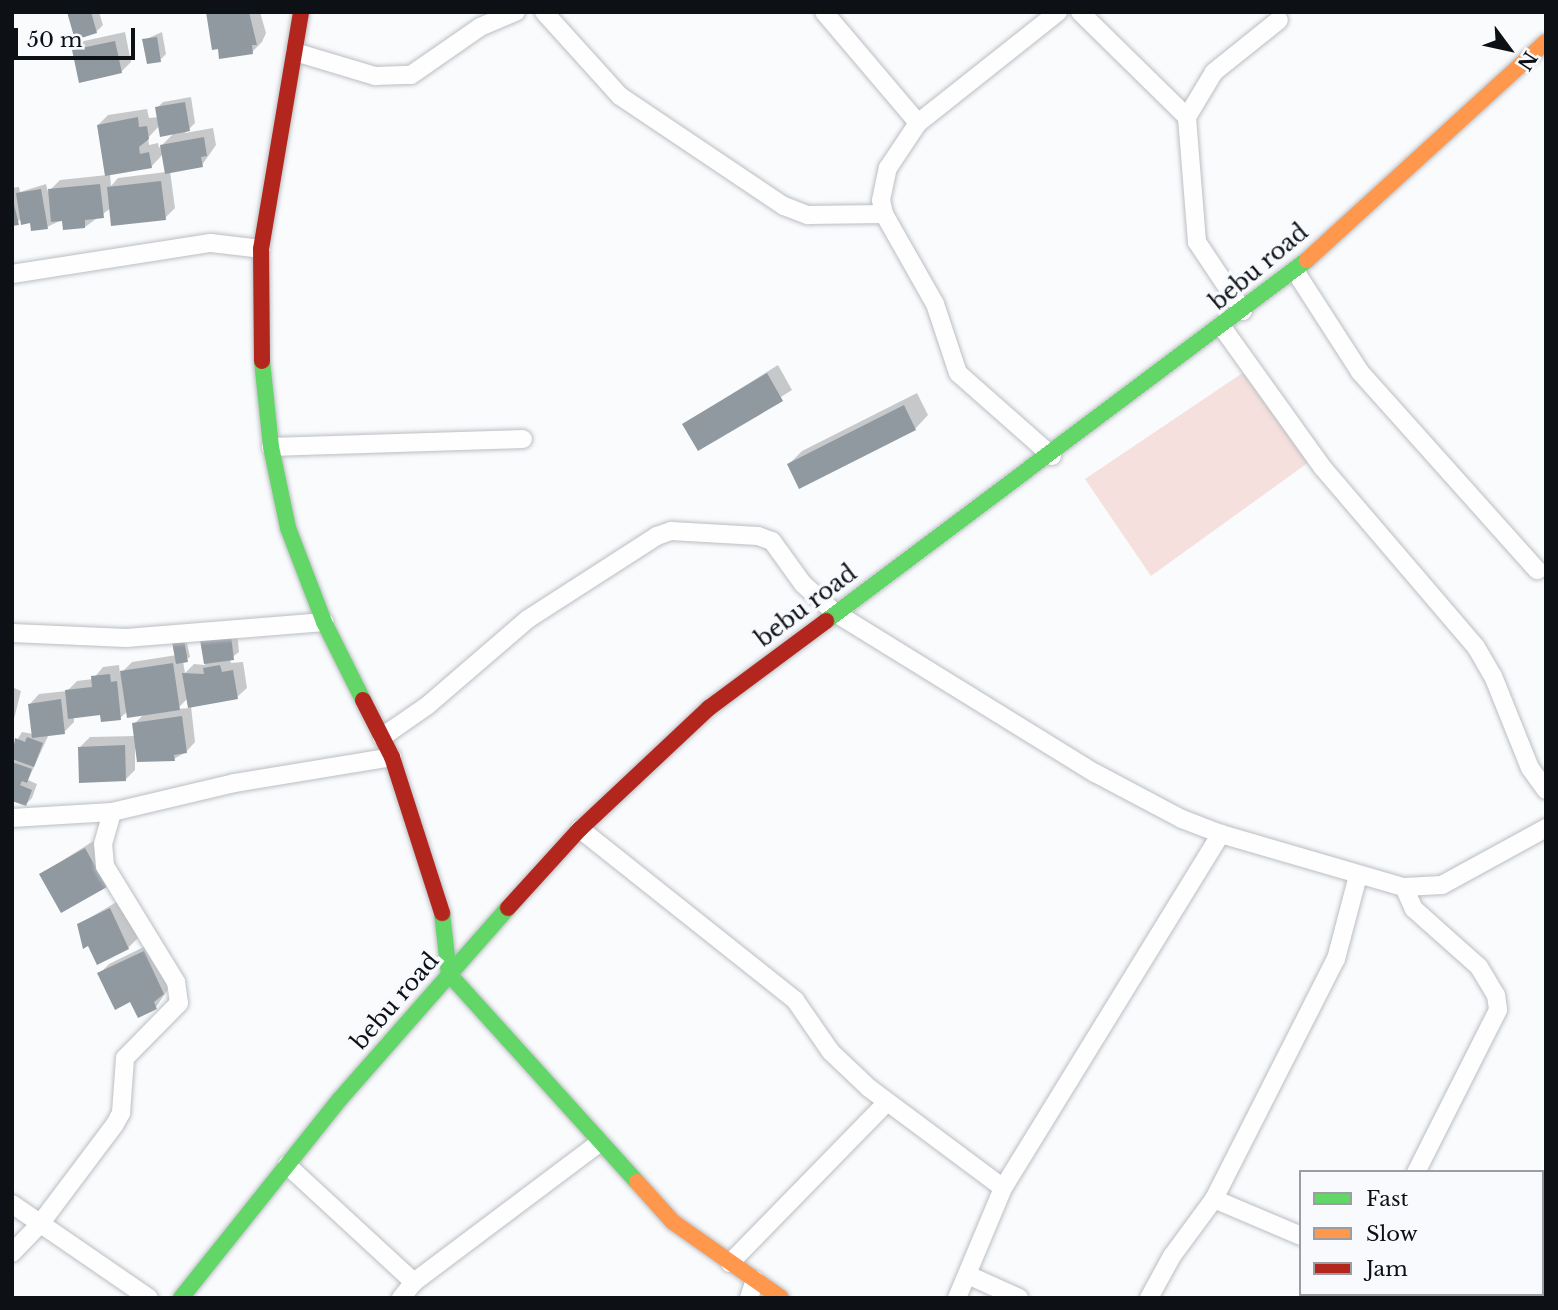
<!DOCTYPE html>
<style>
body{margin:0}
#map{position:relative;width:1558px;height:1310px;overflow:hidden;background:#f9fbfd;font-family:"Libre Baskerville",serif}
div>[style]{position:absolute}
.green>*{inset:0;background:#f6e0de}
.shadow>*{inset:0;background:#0003}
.building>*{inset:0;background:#9098a0}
.roads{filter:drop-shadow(0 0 2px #bbbec2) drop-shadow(0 0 2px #bbbec2)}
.street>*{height:18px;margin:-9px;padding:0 9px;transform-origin:9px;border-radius:9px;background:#fefeff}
.fast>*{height:16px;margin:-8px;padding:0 8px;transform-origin:8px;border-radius:8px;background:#63d668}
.slow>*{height:16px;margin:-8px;padding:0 8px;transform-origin:8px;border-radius:8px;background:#ff974d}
.jam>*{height:16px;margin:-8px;padding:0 8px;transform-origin:8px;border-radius:8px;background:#b3261e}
span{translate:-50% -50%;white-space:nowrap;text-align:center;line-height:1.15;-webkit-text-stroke:7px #f8fafe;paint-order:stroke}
.street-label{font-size:23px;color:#0d1116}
.frame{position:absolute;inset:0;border:14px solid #0d1116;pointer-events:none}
.legend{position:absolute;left:1299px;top:1170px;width:245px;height:126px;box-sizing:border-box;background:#f8fafe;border:2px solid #9a9da1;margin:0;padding:9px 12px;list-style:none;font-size:21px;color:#0d1116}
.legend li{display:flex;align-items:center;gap:14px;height:35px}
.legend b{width:35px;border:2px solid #9a9da1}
.north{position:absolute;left:1474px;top:14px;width:70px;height:70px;-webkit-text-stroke:5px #f8fafe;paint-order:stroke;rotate:123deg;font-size:19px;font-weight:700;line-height:28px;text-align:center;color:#0d1116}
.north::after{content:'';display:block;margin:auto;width:24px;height:32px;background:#0d1116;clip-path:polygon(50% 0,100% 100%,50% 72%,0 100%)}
.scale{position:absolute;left:14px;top:28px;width:121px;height:32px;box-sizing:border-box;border:4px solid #0d1116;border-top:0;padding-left:9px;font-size:21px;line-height:24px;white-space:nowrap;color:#0d1116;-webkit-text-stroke:5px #f8fafe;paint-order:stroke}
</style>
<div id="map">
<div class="green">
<div style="clip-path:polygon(1247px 370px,1309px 462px,1151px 576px,1085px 479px)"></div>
</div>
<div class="shadow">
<div style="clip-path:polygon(69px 12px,99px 12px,103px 25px,96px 32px)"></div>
<div style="clip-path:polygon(208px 12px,260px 12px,266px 33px,262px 42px,252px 52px)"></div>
<div style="clip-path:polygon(125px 32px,131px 62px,121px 72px,74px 51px,84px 41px)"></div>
<div style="clip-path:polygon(162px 32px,166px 54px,160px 60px,144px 40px)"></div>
<div style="clip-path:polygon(evenodd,191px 97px,195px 123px,185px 133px,213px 128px,216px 145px,202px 165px,170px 171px,175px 208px,165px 218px,111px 208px,85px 227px,64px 219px,47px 227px,22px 219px,12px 224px,12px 188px,19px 187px,20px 192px,46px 184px,48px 192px,60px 180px,107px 175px,98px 125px,108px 115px,147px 109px,149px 118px,159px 117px,157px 108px,163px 102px,191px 97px,160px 125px,175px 132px,159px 148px,158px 143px,149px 145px,148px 138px,160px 125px,191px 97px,163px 154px,166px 172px,118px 178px,111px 186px,110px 174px,151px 167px,163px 154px)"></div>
<div style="clip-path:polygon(778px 365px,792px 390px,699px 449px,684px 424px)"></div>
<div style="clip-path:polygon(917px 393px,928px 415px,915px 429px,789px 464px,802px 451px)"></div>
<div style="clip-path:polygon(evenodd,237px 631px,239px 652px,230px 659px,231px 663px,243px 662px,247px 688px,237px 697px,191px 706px,195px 742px,186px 752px,174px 759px,135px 749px,135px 770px,125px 780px,80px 747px,90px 737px,135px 736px,134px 724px,145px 713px,128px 711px,120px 718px,101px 713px,74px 716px,74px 722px,64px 732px,49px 734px,28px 780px,37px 784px,32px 798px,26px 804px,12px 799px,12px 748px,22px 732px,33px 734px,30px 704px,39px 694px,67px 691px,77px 681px,93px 679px,103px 667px,119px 665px,120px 674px,132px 662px,177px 655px,186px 638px,190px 657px,183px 661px,185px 673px,194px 664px,205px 665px,202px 641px,237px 631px,188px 698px,190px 708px,177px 709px,188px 698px)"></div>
<div style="clip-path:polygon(12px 687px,21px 691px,12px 727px)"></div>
<div style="clip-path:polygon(95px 840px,116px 876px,106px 886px,41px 874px)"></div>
<div style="clip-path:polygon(120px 900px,138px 938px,128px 948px,79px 924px)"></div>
<div style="clip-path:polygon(154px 942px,173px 982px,156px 1007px,139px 1016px,131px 1000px,99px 974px,109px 964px)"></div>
</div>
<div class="building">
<div style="clip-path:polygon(67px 12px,91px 12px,97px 33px,75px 40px)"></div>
<div style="clip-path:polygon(206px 12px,249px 12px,257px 45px,252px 45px,253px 54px,219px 59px,218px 49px,212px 50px)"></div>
<div style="clip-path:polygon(157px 37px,161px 62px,147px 64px,142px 39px)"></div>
<div style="clip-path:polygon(115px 41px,122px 73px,79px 83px,72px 50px)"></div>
<div style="clip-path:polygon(185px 102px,190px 131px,160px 137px,155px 107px)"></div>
<div style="clip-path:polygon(138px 117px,139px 127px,147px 126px,149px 139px,139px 147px,140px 154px,149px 152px,152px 168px,105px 176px,97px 125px)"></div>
<div style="clip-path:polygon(204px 137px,207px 156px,201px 157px,203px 167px,165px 174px,160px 145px)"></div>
<div style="clip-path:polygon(161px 181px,166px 220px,111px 226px,107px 187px)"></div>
<div style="clip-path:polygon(100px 184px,104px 218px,85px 220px,85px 228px,63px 230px,62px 221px,51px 222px,48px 189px)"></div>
<div style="clip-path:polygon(41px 189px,48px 229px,31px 231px,30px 223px,21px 225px,16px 193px)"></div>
<div style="clip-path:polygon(12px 196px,19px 225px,12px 226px)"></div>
<div style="clip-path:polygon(767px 373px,783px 401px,698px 451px,682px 424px)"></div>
<div style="clip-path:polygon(904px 405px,916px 430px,799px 489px,787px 464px)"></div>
<div style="clip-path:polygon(231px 636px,234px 660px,204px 664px,200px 640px)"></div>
<div style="clip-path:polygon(184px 640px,188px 662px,176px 664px,172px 642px)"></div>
<div style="clip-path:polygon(173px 663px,180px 710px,127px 718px,120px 671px)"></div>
<div style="clip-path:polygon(220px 665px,222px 672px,233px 670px,238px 699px,188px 708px,182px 673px,204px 674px,203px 668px)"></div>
<div style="clip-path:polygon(110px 674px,111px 682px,117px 681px,121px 720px,101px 722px,100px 715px,68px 719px,65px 690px,92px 687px,91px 676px)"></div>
<div style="clip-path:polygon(61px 699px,65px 734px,32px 738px,28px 704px)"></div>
<div style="clip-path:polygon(182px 716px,187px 753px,174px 755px,175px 761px,137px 762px,132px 723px)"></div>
<div style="clip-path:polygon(27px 737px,43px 743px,34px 767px,12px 759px,15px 738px,25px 742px)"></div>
<div style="clip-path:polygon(125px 745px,126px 781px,79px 783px,78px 747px)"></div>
<div style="clip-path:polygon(12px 762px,32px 769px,27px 783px,22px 781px,20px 785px,32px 790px,26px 806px,12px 801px)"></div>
<div style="clip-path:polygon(85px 848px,107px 887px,61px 913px,39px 874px)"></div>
<div style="clip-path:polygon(110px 908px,129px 949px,97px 965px,88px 946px,83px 949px,77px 924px)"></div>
<div style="clip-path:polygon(144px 951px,164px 994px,154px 1002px,157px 1009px,138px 1018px,130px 1002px,115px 1010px,97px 973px)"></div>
</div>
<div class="roads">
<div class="street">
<div style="left:544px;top:12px;width:113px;rotate:47.9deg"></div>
<div style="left:620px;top:96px;width:197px;rotate:33.9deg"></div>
<div style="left:784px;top:206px;width:26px;rotate:21deg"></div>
<div style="left:808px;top:215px;width:76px;rotate:-0.8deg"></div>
<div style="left:824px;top:12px;width:145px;rotate:49.7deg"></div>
<div style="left:1080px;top:12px;width:150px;rotate:44.5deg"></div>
<div style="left:295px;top:52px;width:84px;rotate:16.7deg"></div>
<div style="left:375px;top:76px;width:36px;rotate:-2deg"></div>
<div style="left:411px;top:75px;width:84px;rotate:-34.8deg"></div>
<div style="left:480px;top:27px;width:39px;rotate:-23deg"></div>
<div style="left:1295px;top:271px;width:120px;rotate:57.2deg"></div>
<div style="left:1360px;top:372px;width:266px;rotate:48.2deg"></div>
<div style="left:12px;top:274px;width:201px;rotate:-8.9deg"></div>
<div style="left:211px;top:243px;width:50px;rotate:6.8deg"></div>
<div style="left:1243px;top:311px;width:83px;rotate:-123.7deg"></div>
<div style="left:1197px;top:242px;width:125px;rotate:-94.6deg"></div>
<div style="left:1187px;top:117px;width:52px;rotate:-59deg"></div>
<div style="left:1214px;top:72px;width:83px;rotate:-38.7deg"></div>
<div style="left:1222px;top:327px;width:173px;rotate:54.4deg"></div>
<div style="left:1323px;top:468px;width:235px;rotate:49.5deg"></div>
<div style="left:1476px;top:647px;width:34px;rotate:60deg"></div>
<div style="left:1493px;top:676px;width:99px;rotate:68.1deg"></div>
<div style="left:1530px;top:768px;width:27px;rotate:54deg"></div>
<div style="left:271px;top:447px;width:252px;rotate:-1.8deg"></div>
<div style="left:1052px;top:456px;width:125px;rotate:-138.6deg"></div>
<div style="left:958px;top:373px;width:73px;rotate:-108.4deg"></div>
<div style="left:935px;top:304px;width:103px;rotate:-119.5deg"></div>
<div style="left:884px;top:214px;width:14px;rotate:-102deg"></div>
<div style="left:881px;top:200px;width:33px;rotate:-78deg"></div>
<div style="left:888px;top:168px;width:54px;rotate:-56.3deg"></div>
<div style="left:918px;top:123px;width:179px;rotate:-38.4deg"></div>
<div style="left:12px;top:633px;width:114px;rotate:2.5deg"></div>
<div style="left:126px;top:638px;width:199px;rotate:-4.6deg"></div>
<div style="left:382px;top:737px;width:56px;rotate:-34.8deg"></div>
<div style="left:428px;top:705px;width:132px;rotate:-40.7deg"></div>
<div style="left:528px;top:619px;width:153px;rotate:-32.8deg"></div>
<div style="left:657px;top:536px;width:15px;rotate:-20deg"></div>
<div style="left:671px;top:531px;width:87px;rotate:3.3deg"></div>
<div style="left:758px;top:536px;width:15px;rotate:20deg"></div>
<div style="left:772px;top:541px;width:53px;rotate:54.2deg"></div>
<div style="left:803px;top:584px;width:42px;rotate:42.1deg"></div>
<div style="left:834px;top:612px;width:307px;rotate:31.7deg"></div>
<div style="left:1095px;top:773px;width:98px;rotate:27.9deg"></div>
<div style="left:1182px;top:819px;width:42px;rotate:21deg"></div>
<div style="left:1221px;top:834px;width:191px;rotate:16.2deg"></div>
<div style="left:1404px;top:887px;width:38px;rotate:-3deg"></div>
<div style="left:1442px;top:885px;width:119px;rotate:-28.7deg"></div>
<div style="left:12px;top:818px;width:100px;rotate:-3.4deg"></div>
<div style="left:112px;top:812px;width:126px;rotate:-13.3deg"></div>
<div style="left:235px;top:783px;width:159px;rotate:-9.4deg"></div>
<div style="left:580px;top:829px;width:275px;rotate:38.5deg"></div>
<div style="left:795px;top:1000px;width:63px;rotate:55.3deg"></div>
<div style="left:831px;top:1052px;width:52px;rotate:43.5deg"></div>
<div style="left:869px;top:1088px;width:167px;rotate:36.7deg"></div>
<div style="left:1404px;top:887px;width:24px;rotate:66deg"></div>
<div style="left:1414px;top:909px;width:87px;rotate:41.7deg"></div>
<div style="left:1479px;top:967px;width:33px;rotate:59deg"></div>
<div style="left:1496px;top:995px;width:15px;rotate:82deg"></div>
<div style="left:1498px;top:1010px;width:182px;rotate:116.8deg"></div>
<div style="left:287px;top:1165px;width:173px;rotate:42.7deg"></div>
<div style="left:414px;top:1282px;width:21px;rotate:129deg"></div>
<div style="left:1214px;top:1199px;width:95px;rotate:23deg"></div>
<div style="left:12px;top:1204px;width:166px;rotate:34.5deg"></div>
<div style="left:12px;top:1253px;width:40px;rotate:-46deg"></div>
<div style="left:40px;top:1224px;width:125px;rotate:-53.1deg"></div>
<div style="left:115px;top:1124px;width:13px;rotate:-61deg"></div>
<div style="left:121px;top:1113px;width:55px;rotate:-85.8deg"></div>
<div style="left:125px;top:1058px;width:77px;rotate:-45.5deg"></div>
<div style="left:179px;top:1003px;width:21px;rotate:-98deg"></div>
<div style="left:176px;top:982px;width:136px;rotate:-121.5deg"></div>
<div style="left:105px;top:866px;width:22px;rotate:-95deg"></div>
<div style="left:103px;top:844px;width:33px;rotate:-74deg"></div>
<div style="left:730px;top:1263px;width:225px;rotate:-45.7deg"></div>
<div style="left:1542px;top:1271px;width:7px;rotate:-56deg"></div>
<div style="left:968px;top:1275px;width:56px;rotate:24.3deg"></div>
<div style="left:414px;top:1282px;width:231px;rotate:-36.9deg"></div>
<div style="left:1422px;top:1294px;width:8px;rotate:30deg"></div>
<div style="left:749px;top:1298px;width:19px;rotate:-72deg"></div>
<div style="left:957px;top:1298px;width:119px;rotate:-67.3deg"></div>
<div style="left:1003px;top:1188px;width:416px;rotate:-58.4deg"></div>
<div style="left:1149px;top:1298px;width:48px;rotate:-61.3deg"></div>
<div style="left:1172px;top:1256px;width:71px;rotate:-53.6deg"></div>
<div style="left:1214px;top:1199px;width:269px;rotate:-63.1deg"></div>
<div style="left:1336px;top:959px;width:86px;rotate:-75.2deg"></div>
<div style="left:1527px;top:1298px;width:4px;rotate:-63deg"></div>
</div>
<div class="fast">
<div style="left:262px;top:361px;width:86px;rotate:84deg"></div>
<div style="left:271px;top:447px;width:83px;rotate:78.1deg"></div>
<div style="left:288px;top:528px;width:101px;rotate:69deg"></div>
<div style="left:324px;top:622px;width:87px;rotate:63.4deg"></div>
<div style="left:826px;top:621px;width:601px;rotate:-36.89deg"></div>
<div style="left:442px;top:913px;width:61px;rotate:83.5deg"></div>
<div style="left:449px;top:974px;width:280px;rotate:47.9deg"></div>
<div style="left:181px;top:1298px;width:255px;rotate:-51.4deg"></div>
<div style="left:340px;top:1099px;width:254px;rotate:-48.7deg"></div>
</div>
<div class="slow">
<div style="left:1307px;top:260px;width:323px;rotate:-42.4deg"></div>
<div style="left:637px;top:1182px;width:54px;rotate:48deg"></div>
<div style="left:673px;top:1222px;width:132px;rotate:35.1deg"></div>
</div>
<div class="jam">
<div style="left:262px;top:361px;width:112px;rotate:-90.5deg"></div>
<div style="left:261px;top:249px;width:240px;rotate:-80.4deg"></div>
<div style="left:363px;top:700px;width:64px;rotate:63deg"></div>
<div style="left:392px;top:757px;width:164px;rotate:72.2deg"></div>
<div style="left:508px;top:908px;width:107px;rotate:-47.7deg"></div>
<div style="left:580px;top:829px;width:177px;rotate:-43.2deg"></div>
<div style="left:709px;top:708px;width:146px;rotate:-36.6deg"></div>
</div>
</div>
<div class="street-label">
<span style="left:1259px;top:267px;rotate:-40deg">bebu road</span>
<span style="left:806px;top:606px;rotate:-37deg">bebu road</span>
<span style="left:395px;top:1001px;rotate:-49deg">bebu road</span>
</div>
<div class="frame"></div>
<ul class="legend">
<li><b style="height:9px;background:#63d668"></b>Fast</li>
<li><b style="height:9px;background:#ff974d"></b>Slow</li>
<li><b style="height:9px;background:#b3261e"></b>Jam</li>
</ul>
<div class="north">N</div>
<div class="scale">50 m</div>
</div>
